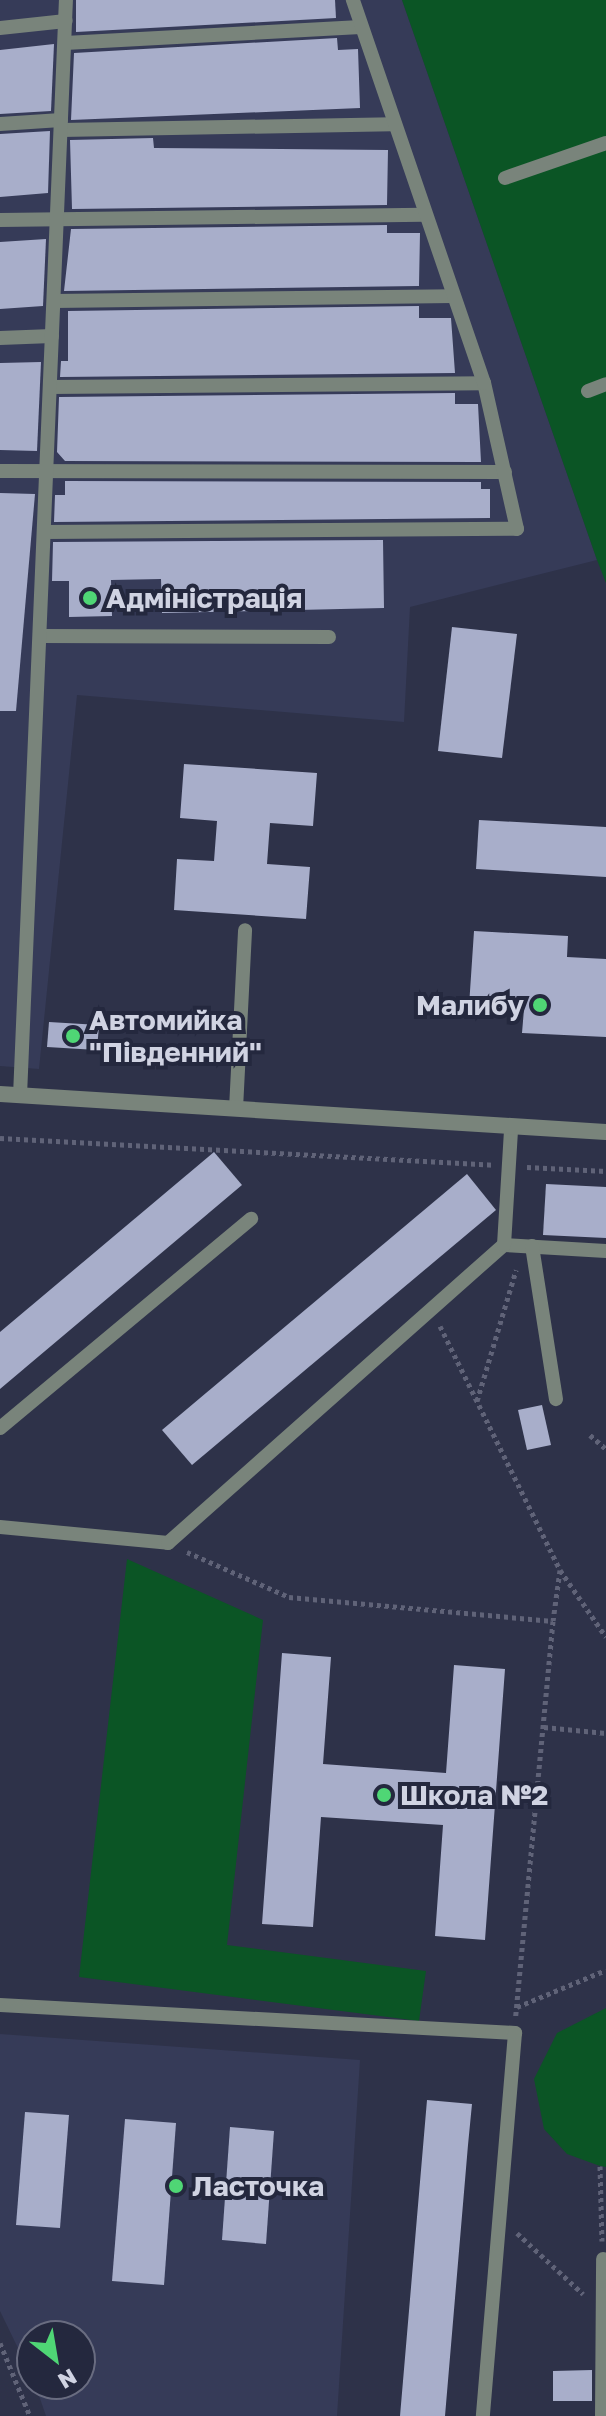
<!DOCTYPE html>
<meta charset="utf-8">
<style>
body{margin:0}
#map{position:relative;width:606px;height:2416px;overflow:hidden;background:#2e3249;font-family:"Golos Text",sans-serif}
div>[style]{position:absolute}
.built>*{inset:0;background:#363b58}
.green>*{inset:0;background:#0b5525}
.building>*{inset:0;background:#a8aeca}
.path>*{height:5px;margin-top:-2.5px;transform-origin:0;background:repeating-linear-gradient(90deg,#606378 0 4px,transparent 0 8px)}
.lane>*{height:14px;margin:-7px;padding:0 7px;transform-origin:7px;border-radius:7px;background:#79847b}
.street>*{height:16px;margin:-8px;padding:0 8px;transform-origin:8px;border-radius:8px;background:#79847b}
.dots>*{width:22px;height:22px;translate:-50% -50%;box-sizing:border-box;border:4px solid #24283e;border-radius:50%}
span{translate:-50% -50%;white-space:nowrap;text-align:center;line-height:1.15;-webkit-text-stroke:8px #24283e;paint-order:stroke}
.poi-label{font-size:28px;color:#d0d3e2;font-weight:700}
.left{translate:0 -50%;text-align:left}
.right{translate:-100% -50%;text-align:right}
.north{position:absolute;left:16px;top:2320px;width:80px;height:80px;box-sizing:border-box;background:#24283e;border:2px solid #696c80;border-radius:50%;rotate:149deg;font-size:22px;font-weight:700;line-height:32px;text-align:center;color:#d0d3e2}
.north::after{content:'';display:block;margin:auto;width:28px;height:36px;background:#4fd675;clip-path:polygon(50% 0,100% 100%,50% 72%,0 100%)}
</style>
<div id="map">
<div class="built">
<div style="clip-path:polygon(0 0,402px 0,597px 560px,410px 607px,404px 722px,77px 695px,39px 1069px,0 1066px)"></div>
<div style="clip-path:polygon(0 2034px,360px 2060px,337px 2416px,46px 2416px,35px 2384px,80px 2384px,80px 2336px,32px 2336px,32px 2377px,0 2311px)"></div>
</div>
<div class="green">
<div style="clip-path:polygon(402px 0,606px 0,606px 583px,597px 560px)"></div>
<div style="clip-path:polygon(127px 1559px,263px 1620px,227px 1945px,426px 1971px,419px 2021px,79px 1977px)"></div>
<div style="clip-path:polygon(606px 2008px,606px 2167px,600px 2166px,567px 2154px,544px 2129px,534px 2079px,557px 2033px)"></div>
</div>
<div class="building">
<div style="clip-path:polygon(76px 0,335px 0,336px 18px,76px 32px)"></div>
<div style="clip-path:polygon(337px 38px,338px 50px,358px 49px,360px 108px,71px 120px,74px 53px)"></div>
<div style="clip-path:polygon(54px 44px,51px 111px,0 114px,0 50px)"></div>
<div style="clip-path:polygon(50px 131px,48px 193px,0 197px,0 134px)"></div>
<div style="clip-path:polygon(153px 138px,154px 148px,388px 150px,387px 205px,72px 209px,70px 140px)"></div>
<div style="clip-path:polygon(387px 225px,387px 233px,420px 233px,419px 286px,64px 291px,71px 229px)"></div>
<div style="clip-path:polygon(46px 239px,43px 306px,0 309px,0 242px)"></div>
<div style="clip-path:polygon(419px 306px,419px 318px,451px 318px,455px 373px,60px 377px,61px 361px,68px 361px,68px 311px)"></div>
<div style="clip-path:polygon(41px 362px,37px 451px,0 450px,0 363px)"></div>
<div style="clip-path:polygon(455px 393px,455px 404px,478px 404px,481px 462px,65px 461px,57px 452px,59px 397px)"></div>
<div style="clip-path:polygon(65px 481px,481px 482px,481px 489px,490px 489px,490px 518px,54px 522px,55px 495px,65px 495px)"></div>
<div style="clip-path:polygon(0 493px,35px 494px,16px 711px,0 711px)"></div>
<div style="clip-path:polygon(383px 540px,384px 608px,162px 613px,161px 579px,111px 580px,112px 616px,69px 617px,69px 581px,52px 581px,53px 542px)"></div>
<div style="clip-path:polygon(452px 627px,517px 634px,502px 758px,438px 751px)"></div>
<div style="clip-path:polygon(184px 764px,317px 773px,313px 826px,270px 823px,267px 864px,310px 867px,306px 919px,174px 910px,177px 859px,214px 861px,217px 821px,180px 818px)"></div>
<div style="clip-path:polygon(479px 820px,606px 827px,606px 877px,476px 869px)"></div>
<div style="clip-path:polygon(474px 931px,568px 936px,567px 957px,606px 959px,606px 1037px,522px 1033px,524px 1009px,469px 1006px)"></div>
<div style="clip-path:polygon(49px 1022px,99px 1025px,97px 1050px,47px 1047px)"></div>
<div style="clip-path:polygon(214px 1152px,242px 1185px,0 1389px,0 1332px)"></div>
<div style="clip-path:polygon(467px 1174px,496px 1210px,192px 1465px,162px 1430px)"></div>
<div style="clip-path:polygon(546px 1184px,606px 1187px,606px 1238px,543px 1235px)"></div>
<div style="clip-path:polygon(542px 1405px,551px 1445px,527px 1450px,518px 1410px)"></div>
<div style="clip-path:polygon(282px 1653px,331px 1657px,323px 1764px,446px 1773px,454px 1665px,505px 1669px,485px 1940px,435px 1936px,443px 1825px,321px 1817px,313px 1927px,262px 1924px)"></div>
<div style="clip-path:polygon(427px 2100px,472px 2104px,468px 2145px,445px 2416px,400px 2416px)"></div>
<div style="clip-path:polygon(25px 2112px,69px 2115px,60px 2228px,16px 2225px)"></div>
<div style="clip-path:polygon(125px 2119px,176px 2123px,164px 2285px,112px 2281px)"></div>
<div style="clip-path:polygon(230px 2127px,274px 2131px,266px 2244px,222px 2240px)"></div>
<div style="clip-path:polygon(592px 2370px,592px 2401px,553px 2401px,553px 2371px)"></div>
</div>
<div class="path">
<div style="left:0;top:1138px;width:494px;rotate:3.1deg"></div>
<div style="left:527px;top:1167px;width:79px;rotate:2.9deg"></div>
<div style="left:440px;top:1326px;width:272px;rotate:63.8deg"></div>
<div style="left:560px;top:1570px;width:51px;rotate:97.8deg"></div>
<div style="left:477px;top:1401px;width:137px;rotate:-73.4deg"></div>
<div style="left:590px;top:1435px;width:21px;rotate:41deg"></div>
<div style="left:187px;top:1552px;width:111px;rotate:23.8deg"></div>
<div style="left:289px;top:1597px;width:265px;rotate:5.2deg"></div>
<div style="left:553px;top:1621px;width:397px;rotate:95.4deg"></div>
<div style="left:560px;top:1570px;width:81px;rotate:55.5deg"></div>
<div style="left:544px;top:1727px;width:62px;rotate:5.5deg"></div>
<div style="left:517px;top:2007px;width:96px;rotate:-22.6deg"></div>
<div style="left:600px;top:2166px;width:75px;rotate:88.5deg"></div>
<div style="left:517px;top:2233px;width:90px;rotate:42.7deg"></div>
<div style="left:0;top:2343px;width:79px;rotate:67.7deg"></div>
</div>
<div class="lane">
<div style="left:0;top:28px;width:66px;rotate:-6.1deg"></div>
<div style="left:65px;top:43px;width:296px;rotate:-3.1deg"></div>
<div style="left:0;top:124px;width:61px;rotate:-3.8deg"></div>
<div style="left:61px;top:130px;width:331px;rotate:-1deg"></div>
<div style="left:505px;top:178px;width:107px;rotate:-19.1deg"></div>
<div style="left:0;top:220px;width:423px;rotate:-0.7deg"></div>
<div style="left:54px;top:301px;width:399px;rotate:-0.7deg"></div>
<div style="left:0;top:338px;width:52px;rotate:-2.2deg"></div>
<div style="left:50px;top:387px;width:434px;rotate:-0.5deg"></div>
<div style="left:588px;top:391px;width:19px;rotate:-21deg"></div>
<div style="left:0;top:471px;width:505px;rotate:0.11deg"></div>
<div style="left:44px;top:532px;width:473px;rotate:-0.4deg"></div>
<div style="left:517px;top:529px;width:150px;rotate:-102.7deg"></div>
<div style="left:484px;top:383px;width:405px;rotate:-108.9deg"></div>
<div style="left:40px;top:636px;width:289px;rotate:0.2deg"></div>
<div style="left:20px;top:1096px;width:1097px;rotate:-87.6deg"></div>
<div style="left:236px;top:1109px;width:179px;rotate:-87.1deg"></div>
<div style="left:504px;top:1245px;width:102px;rotate:3.4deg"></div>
<div style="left:532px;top:1246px;width:155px;rotate:81.1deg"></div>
<div style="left:0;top:1428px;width:327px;rotate:-39.8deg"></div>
<div style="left:0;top:1527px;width:169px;rotate:5.4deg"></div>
<div style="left:168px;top:1543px;width:449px;rotate:-41.6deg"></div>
<div style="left:504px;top:1245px;width:115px;rotate:-86.5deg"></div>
<div style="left:0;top:2005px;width:516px;rotate:3.11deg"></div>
<div style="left:515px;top:2033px;width:384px;rotate:94.8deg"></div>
<div style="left:602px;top:2416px;width:157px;rotate:-89.6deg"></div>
</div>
<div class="street">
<div style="left:0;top:1094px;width:607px;rotate:3.59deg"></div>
</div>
<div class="dots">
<div style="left:90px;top:598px;background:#4fd675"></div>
<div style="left:540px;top:1005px;background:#4fd675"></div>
<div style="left:73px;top:1036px;background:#4fd675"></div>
<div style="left:384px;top:1795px;background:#4fd675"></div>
<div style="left:176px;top:2186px;background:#4fd675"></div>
</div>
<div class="poi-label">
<span class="left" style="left:106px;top:598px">Адміністрація</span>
<span class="right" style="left:524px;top:1005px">Малибу</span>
<span class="left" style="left:89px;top:1036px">Автомийка<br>"Південний"</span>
<span class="left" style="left:400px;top:1795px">Школа №2</span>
<span class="left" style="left:192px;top:2186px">Ласточка</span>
</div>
<div class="north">N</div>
</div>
